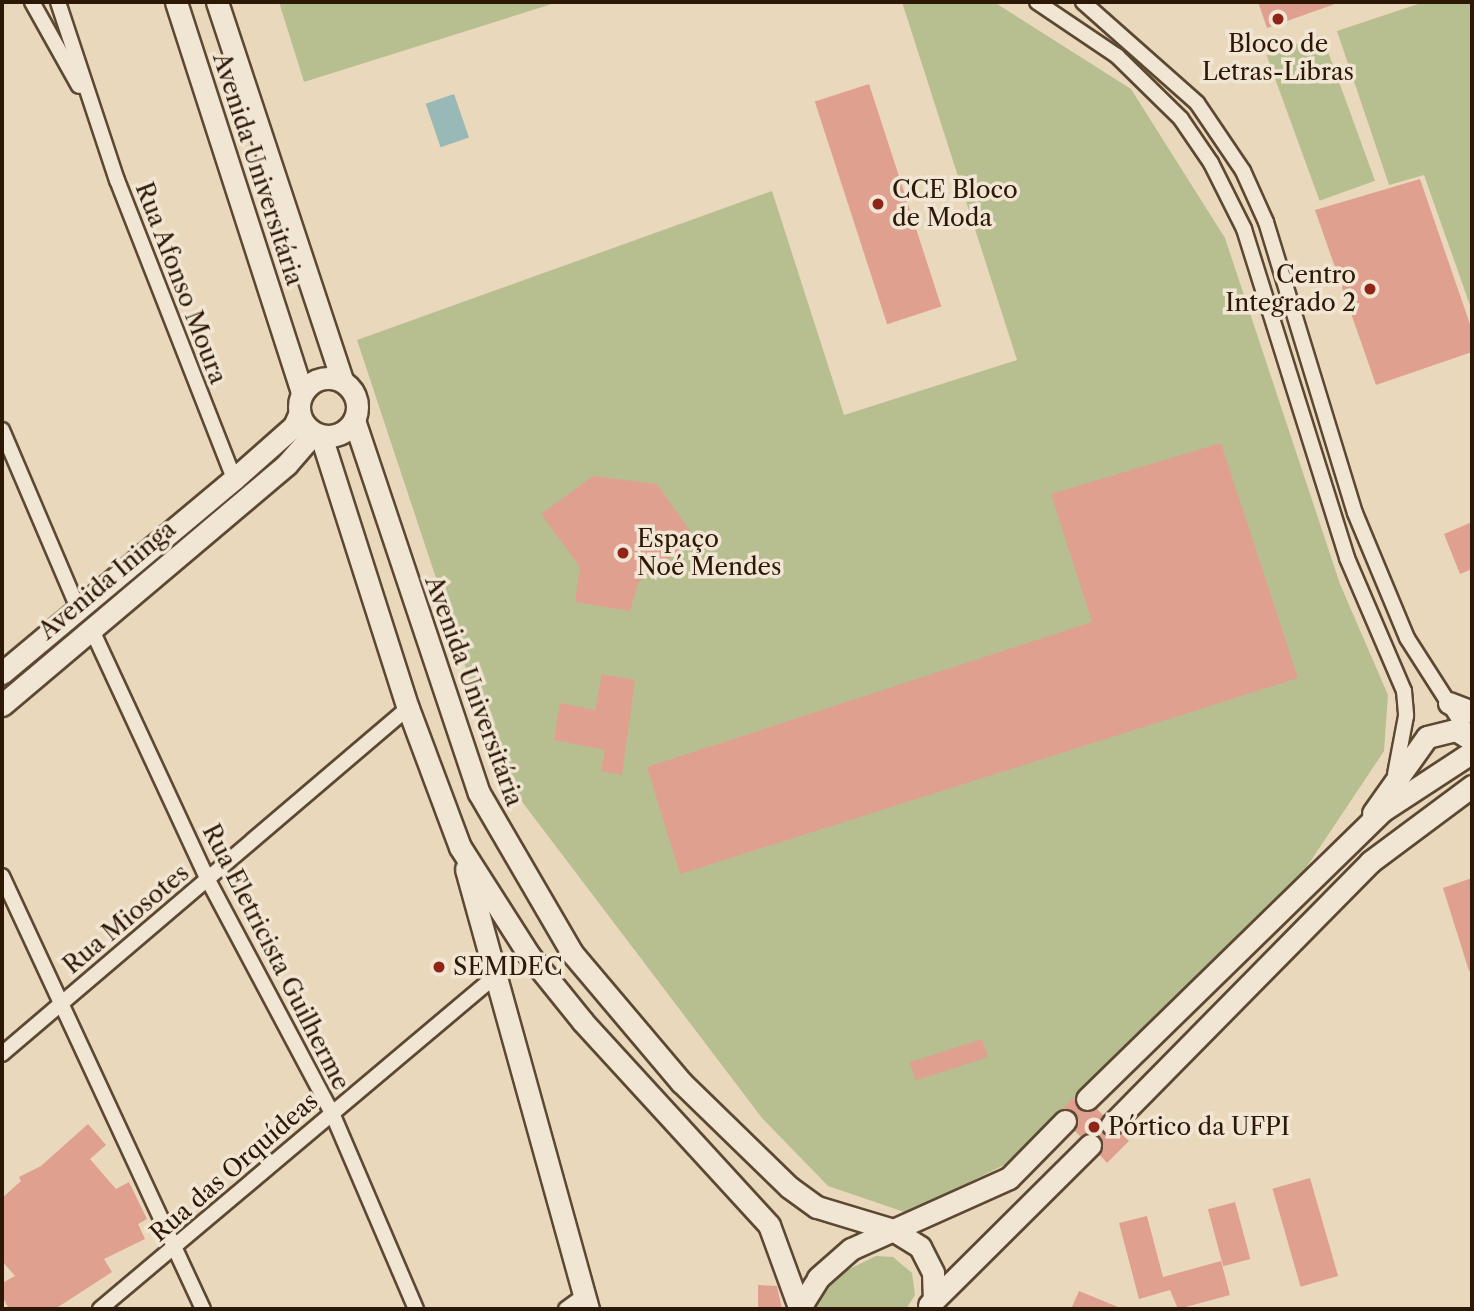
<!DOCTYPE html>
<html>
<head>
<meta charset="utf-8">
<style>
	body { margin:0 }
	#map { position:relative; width:1474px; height:1311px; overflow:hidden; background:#ead8bc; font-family:"Libre Caslon Text",serif }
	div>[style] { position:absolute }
	.green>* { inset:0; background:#b7bf90; transform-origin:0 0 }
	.water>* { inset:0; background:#98b9b5; transform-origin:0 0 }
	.building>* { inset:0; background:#e0a08f; transform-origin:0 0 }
	.roads { filter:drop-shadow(2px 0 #5c4833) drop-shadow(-2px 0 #5c4833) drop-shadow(0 2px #5c4833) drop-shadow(0 -2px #5c4833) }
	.street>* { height:14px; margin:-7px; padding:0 7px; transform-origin:7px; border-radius:7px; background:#f1e6d3 }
	.secondary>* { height:21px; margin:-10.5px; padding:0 10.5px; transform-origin:10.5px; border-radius:10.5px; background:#f1e6d3 }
	.secondary>.ring { margin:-10.5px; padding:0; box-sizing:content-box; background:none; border:21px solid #f1e6d3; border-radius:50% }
	.dots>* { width:19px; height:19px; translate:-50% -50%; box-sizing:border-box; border:4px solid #f1e6d3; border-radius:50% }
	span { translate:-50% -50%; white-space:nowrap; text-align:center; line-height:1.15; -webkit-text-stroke:7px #f1e6d3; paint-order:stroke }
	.poi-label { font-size:24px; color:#2d1805 }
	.left { translate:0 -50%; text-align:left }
	.right { translate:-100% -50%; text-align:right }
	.street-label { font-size:24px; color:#2d1805 }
	.frame { position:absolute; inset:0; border:4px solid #2d1805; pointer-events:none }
</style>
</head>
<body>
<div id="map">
	<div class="green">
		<i style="clip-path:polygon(279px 2px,551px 2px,552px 4px,304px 82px)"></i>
		<i style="clip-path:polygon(902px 2px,994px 2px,1131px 89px,1225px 238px,1340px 584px,1388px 695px,1384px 751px,1294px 886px,1014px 1160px,907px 1213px,828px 1186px,762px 1118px,501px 774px,357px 340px,772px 191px,844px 415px,1017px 360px)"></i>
		<i style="clip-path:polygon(1424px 2px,1472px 2px,1472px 311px,1424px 175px,1389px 185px,1337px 31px)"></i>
		<i style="left:1322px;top:35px;width:155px;height:59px;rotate:70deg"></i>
		<i style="clip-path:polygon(876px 1256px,893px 1257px,912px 1273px,915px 1295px,906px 1309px,809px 1309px,837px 1275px)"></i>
	</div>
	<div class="water">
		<i style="left:454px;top:94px;width:46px;height:30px;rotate:71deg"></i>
	</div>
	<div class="building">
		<i style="clip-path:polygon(1258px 2px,1335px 2px,1335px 4px,1267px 28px)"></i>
		<i style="left:869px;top:84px;width:234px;height:57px;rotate:72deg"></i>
		<i style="clip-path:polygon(1420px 179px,1472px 330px,1472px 352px,1376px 385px,1315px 210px)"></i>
		<i style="clip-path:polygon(1221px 443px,1298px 678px,680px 874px,647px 767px,1092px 622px,1051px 494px)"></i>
		<i style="clip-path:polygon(593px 476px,657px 484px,695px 538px,638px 583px,630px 611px,575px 602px,580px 567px,541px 514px)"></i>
		<i style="clip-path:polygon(1472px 522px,1472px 569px,1460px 574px,1444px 534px)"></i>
		<i style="clip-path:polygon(602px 674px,635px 680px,622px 775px,601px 771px,605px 750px,554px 740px,560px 703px,595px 710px)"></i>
		<i style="clip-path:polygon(1472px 878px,1472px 970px,1469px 971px,1443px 888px)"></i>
		<i style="left:982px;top:1039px;width:19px;height:76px;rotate:72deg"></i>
		<i style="clip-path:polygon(1074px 1097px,1078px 1109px,1096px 1108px,1103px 1115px,1099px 1127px,1103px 1134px,1121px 1133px,1129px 1141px,1107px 1163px,1099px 1154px,1100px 1136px,1093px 1132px,1080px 1136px,1074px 1130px,1075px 1112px,1063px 1108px)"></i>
		<i style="clip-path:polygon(88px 1124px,106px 1145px,90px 1159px,116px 1189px,129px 1182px,147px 1219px,138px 1224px,145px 1239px,104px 1259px,112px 1272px,55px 1309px,9px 1309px,2px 1296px,2px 1283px,15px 1276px,2px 1261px,2px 1198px,21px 1181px,19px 1177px,41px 1166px)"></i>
		<i style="left:1310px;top:1178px;width:102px;height:39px;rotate:74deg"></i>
		<i style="left:1235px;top:1202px;width:59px;height:28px;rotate:75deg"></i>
		<i style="clip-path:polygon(1147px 1216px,1163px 1277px,1221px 1261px,1230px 1295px,1178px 1309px,1170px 1290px,1139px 1299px,1119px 1223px)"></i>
		<i style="clip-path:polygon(758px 1285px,777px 1286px,782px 1309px,758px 1309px)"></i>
		<i style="clip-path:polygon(1079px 1291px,1123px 1309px,1071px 1309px)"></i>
	</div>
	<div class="roads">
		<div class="street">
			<i style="left:32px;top:2px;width:96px;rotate:60.8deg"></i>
			<i style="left:58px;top:2px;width:188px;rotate:71.7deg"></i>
			<i style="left:117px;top:180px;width:321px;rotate:68.6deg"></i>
			<i style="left:1037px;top:2px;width:97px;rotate:34deg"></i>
			<i style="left:1117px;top:56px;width:90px;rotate:44.5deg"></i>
			<i style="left:1181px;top:119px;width:53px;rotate:55.7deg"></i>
			<i style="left:1211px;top:163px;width:74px;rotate:63.4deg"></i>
			<i style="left:1244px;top:229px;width:345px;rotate:72.6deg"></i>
			<i style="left:1347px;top:558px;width:145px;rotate:66.8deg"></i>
			<i style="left:1404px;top:691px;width:25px;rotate:85deg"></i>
			<i style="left:1406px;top:716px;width:59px;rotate:100.7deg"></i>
			<i style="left:1083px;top:2px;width:152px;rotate:41.5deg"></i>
			<i style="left:1197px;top:103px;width:82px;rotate:55.9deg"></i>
			<i style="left:1243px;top:171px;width:56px;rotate:65.7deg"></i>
			<i style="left:1266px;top:222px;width:304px;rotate:73deg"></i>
			<i style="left:1355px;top:513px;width:135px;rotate:67.4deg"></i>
			<i style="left:1407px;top:638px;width:115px;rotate:57.4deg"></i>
			<i style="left:2px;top:430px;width:191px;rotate:66.9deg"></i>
			<i style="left:91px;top:628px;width:278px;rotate:65.1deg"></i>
			<i style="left:208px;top:880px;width:264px;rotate:62deg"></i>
			<i style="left:332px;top:1113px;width:213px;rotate:66.8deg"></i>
			<i style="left:2px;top:876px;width:477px;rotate:65.1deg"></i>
			<i style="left:2px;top:1054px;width:533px;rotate:-40.44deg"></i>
			<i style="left:100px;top:1309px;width:514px;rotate:-40.11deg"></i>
			<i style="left:566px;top:1309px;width:22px;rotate:-36deg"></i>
		</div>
		<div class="secondary">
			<i style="left:176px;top:2px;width:410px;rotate:72.1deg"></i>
			<i style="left:217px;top:2px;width:399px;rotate:71.7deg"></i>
			<i class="ring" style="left:299px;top:378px;width:37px;height:37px"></i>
			<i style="left:354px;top:420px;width:393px;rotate:71.5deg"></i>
			<i style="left:479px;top:793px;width:185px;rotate:59.8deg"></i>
			<i style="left:572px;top:953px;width:169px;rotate:49.8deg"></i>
			<i style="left:681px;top:1082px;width:151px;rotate:44.2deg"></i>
			<i style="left:789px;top:1187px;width:34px;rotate:36deg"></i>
			<i style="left:817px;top:1207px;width:79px;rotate:16.8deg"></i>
			<i style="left:893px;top:1230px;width:32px;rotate:32deg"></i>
			<i style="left:920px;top:1247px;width:29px;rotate:63deg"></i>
			<i style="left:933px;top:1273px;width:26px;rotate:88deg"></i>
			<i style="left:321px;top:436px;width:286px;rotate:72.3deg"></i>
			<i style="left:408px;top:708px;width:148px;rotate:69.5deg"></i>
			<i style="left:460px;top:847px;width:128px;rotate:57.4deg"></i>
			<i style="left:529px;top:955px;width:86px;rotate:51.1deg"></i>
			<i style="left:583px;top:1022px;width:275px;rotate:47.5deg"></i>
			<i style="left:769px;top:1225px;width:87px;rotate:69.9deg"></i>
			<i style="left:2px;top:673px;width:302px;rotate:-39.9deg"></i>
			<i style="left:234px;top:479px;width:80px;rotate:-41.5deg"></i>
			<i style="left:294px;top:426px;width:12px;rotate:-66deg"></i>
			<i style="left:1449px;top:703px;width:25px;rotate:21deg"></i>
			<i style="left:2px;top:705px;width:373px;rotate:-40.2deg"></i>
			<i style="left:287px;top:464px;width:41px;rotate:-48.9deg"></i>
			<i style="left:1373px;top:813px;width:93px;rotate:-54.6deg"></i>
			<i style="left:1427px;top:737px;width:30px;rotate:-14deg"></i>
			<i style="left:1456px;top:730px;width:19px;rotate:32deg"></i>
			<i style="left:466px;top:869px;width:457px;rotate:74.5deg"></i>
			<i style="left:1087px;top:1099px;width:412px;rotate:-44.3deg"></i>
			<i style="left:1382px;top:811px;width:108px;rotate:-33.2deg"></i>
			<i style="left:1112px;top:1124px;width:368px;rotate:-45.4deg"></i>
			<i style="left:1370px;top:862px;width:127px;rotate:-36.7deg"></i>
			<i style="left:929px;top:1305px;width:227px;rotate:-44.8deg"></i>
			<i style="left:799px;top:1309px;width:36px;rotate:-58deg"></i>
			<i style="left:818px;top:1278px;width:44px;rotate:-41.3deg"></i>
			<i style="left:851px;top:1249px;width:173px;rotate:-24.2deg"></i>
			<i style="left:1009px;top:1178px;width:80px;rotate:-45.5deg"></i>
		</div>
	</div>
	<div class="dots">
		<i style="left:1278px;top:19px;background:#8f2418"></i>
		<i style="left:878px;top:204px;background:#8f2418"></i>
		<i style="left:1370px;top:289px;background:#8f2418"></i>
		<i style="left:623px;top:553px;background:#8f2418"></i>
		<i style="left:439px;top:967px;background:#8f2418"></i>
		<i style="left:1094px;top:1127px;background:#8f2418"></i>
	</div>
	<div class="poi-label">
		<span style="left:1278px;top:58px">Bloco de<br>Letras-Libras</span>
		<span class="left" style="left:892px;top:204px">CCE Bloco<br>de Moda</span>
		<span class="right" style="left:1356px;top:289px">Centro<br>Integrado 2</span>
		<span class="left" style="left:637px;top:553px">Espaço<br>Noé Mendes</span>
		<span class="left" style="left:453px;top:967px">SEMDEC</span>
		<span class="left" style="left:1108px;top:1127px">Pórtico da UFPI</span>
	</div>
	<div class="street-label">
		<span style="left:258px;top:169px;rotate:72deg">Avenida Universitária</span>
		<span style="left:181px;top:283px;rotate:69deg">Rua Afonso Moura</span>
		<span style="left:107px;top:580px;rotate:-40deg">Avenida Ininga</span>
		<span style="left:474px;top:691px;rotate:70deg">Avenida Universitária</span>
		<span style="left:126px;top:919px;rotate:-40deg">Rua Miosotes</span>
		<span style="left:276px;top:957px;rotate:63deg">Rua Eletricista Guilherme</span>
		<span style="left:234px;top:1167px;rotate:-41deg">Rua das Orquídeas</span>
	</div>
	<div class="frame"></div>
</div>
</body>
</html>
